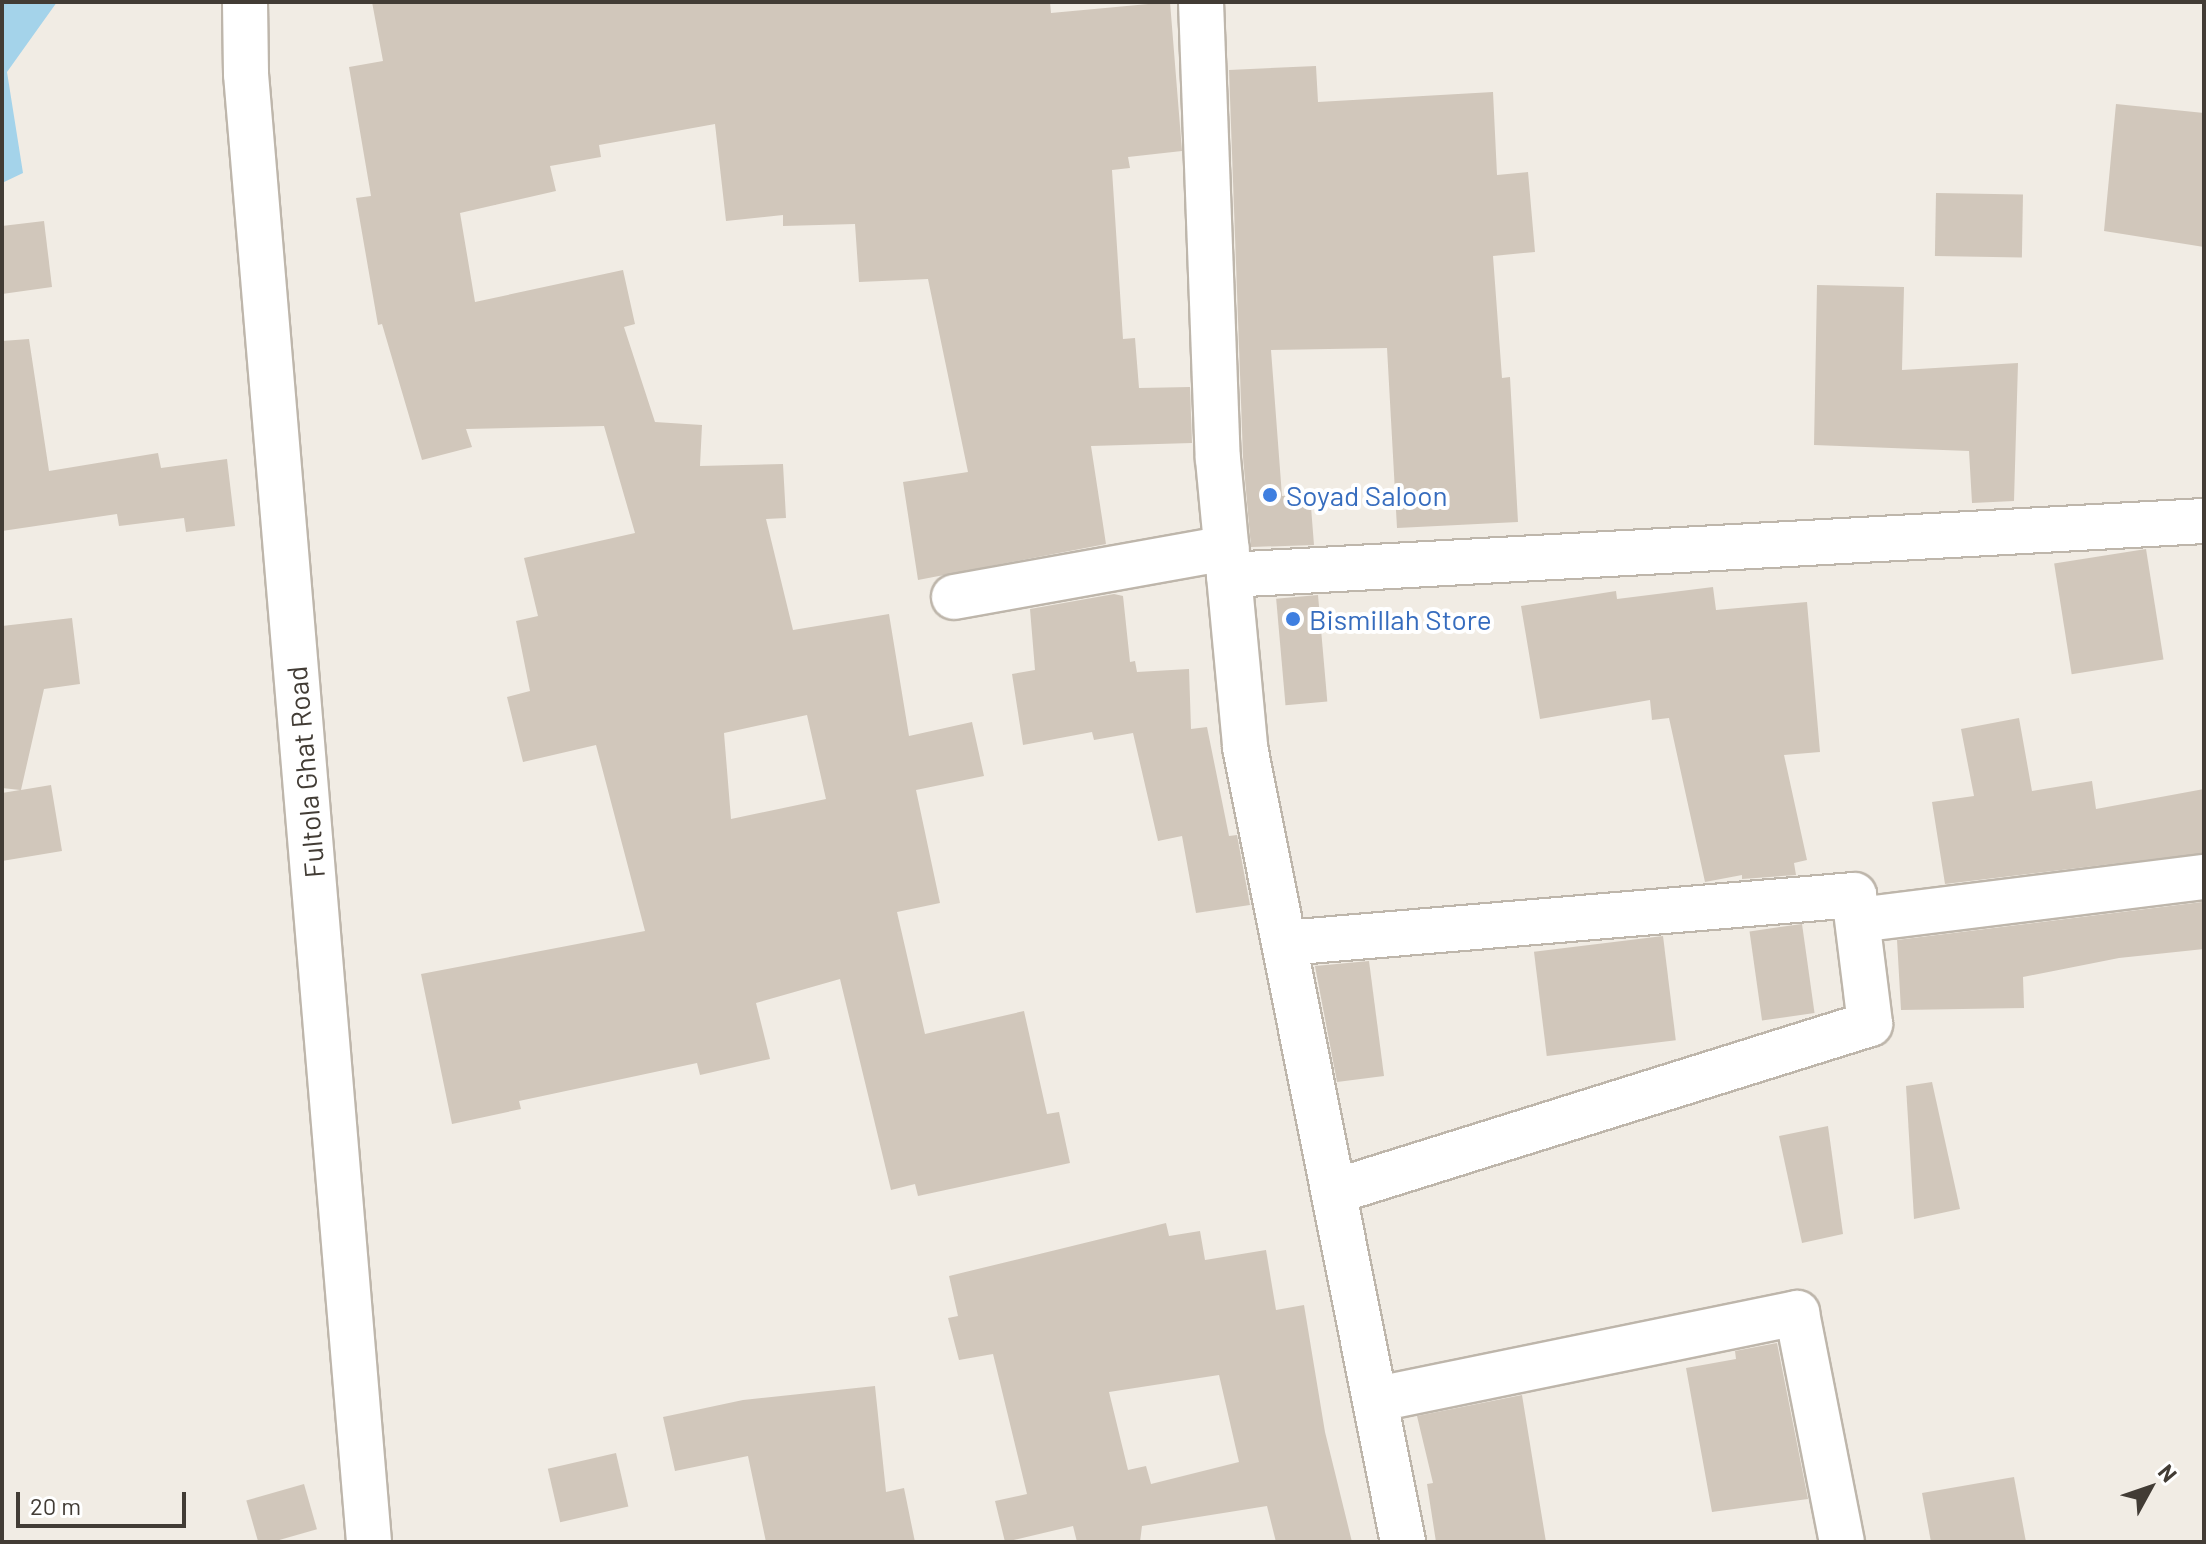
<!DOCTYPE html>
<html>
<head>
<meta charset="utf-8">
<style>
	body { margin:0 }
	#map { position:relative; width:2206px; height:1544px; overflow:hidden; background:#f1ece4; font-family:Barlow,sans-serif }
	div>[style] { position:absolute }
	.water>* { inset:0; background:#a4d3ea }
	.building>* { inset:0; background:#d1c7bb; transform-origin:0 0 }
	.roads { filter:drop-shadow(2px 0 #beb6ab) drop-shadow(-2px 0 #beb6ab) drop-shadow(0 2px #beb6ab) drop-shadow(0 -2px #beb6ab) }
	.minor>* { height:44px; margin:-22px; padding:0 22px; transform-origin:22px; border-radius:22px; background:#fff }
	.dots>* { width:22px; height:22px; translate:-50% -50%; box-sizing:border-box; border:4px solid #fff; border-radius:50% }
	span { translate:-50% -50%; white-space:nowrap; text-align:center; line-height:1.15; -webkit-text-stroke:8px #fff; paint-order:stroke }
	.shop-label { font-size:28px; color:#366cbe }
	.left { translate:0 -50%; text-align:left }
	.street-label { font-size:28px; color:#423c35 }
	.frame { position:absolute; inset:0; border:4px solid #423c35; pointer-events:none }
	.north { position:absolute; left:2110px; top:1448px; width:80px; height:80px; -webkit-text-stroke:6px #fff; paint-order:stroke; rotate:50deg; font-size:22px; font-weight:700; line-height:32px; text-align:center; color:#423c35 }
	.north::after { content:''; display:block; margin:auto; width:28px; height:36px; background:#423c35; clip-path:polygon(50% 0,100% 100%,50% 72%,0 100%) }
	.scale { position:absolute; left:16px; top:1492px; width:170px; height:36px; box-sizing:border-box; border:4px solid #423c35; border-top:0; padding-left:10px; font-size:24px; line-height:28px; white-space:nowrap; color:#423c35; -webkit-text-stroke:6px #fff; paint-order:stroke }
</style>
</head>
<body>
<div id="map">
	<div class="water">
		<i style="clip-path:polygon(2px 2px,57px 2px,7px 72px,23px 173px,2px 183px)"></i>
	</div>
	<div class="building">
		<i style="clip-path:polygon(evenodd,372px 2px,1050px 2px,1051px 13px,1170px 2px,1182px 151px,1128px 157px,1130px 168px,1112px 170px,1123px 339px,1135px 338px,1139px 388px,1190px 387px,1192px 443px,1091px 446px,1106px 544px,918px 580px,903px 482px,968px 472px,928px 279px,859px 282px,855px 224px,783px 226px,783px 215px,726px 221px,715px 124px,599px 145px,601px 157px,550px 166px,556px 191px,460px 213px,475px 302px,623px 270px,635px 324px,624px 327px,655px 422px,702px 425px,700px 466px,783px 464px,786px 518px,766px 519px,793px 630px,889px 614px,909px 736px,972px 722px,984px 776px,916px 790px,940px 903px,897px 912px,925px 1034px,1024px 1011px,1047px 1114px,1059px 1112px,1070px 1163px,918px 1196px,915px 1184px,891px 1190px,840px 979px,756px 1003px,770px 1059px,700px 1075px,697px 1063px,519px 1101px,521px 1109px,452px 1124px,421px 974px,645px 931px,596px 745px,523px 762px,507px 697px,530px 691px,516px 621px,538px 616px,524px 558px,635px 533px,604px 426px,466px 429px,472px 447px,422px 460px,382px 324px,378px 325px,356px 198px,371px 196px,349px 67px,383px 61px,372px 2px,807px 715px,826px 799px,731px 819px,724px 733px,807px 715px)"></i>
		<i style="clip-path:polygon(1316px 66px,1318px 102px,1493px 92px,1497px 175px,1528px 172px,1535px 252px,1493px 256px,1502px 378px,1510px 377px,1518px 522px,1397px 528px,1387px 348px,1271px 350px,1282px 496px,1310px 494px,1314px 545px,1251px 547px,1243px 457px,1229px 70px)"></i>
		<i style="clip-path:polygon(2116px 104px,2204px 113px,2204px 247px,2104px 231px)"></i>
		<i style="left:1936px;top:193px;width:87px;height:63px;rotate:1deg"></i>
		<i style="clip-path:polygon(44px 221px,52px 287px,2px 294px,2px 226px)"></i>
		<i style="clip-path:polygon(1817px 285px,1904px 287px,1902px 370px,2018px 363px,2014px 501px,1972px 503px,1969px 451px,1814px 445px)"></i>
		<i style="clip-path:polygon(29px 339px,49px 471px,158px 453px,161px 468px,227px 459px,235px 526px,186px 532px,184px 518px,119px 526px,117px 514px,2px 531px,2px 341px)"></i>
		<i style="left:2146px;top:549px;width:112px;height:93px;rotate:81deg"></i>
		<i style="clip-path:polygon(1713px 587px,1716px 610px,1807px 602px,1820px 752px,1784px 755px,1807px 860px,1794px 863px,1796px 875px,1742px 879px,1742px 875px,1705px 882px,1669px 718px,1652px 720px,1650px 700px,1540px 719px,1521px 606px,1616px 591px,1617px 599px)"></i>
		<i style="clip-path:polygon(1114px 594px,1123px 596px,1130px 662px,1135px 661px,1137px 672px,1189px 669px,1191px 729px,1207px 727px,1229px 836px,1237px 835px,1250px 905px,1196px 913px,1182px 836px,1158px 841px,1133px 733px,1094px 740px,1092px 732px,1023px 745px,1012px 674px,1035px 670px,1030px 609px)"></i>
		<i style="left:1318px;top:595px;width:107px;height:42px;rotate:85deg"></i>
		<i style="clip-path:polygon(72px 618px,80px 684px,44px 689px,21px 790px,51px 785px,62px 851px,2px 861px,2px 793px,20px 790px,2px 788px,2px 626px)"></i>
		<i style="clip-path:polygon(2019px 718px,2032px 791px,2092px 781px,2096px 809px,2204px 789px,2204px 853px,1945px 884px,1932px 802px,1974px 796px,1961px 729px)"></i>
		<i style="clip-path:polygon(2202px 902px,2204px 949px,2119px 958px,2023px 977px,2024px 1008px,1901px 1010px,1897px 940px)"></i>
		<i style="left:1802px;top:924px;width:90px;height:53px;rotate:82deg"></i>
		<i style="left:1663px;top:936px;width:105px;height:130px;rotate:83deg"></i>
		<i style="clip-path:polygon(1369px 961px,1384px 1076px,1337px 1082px,1315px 966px)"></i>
		<i style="clip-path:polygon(1932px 1082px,1960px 1209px,1914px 1219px,1906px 1086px)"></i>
		<i style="clip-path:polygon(1828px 1126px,1843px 1234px,1802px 1243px,1779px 1136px)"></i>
		<i style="clip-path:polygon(evenodd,1166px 1223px,1169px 1236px,1200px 1231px,1205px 1260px,1266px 1250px,1276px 1310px,1304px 1305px,1325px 1432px,1352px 1542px,1276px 1542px,1267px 1506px,1142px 1526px,1140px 1542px,1077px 1542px,1073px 1526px,1005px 1542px,995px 1501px,1027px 1494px,993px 1354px,959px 1360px,948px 1318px,958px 1316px,949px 1276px,1166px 1223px,1219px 1375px,1239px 1462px,1151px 1484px,1146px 1466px,1128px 1470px,1109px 1392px,1219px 1375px)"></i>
		<i style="clip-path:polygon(1777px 1343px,1808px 1499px,1712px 1512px,1686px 1368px,1736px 1359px,1735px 1351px)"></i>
		<i style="clip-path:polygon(875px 1386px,886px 1492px,904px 1488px,915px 1542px,766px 1542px,748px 1456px,675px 1471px,663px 1417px,743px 1400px)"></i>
		<i style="clip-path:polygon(1522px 1395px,1546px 1542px,1436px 1542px,1427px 1484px,1433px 1483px,1417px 1416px)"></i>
		<i style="left:616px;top:1453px;width:55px;height:70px;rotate:77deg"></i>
		<i style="clip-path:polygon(2014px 1477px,2026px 1542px,1931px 1542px,1922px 1493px)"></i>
		<i style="left:304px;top:1484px;width:47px;height:60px;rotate:74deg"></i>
	</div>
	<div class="roads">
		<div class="minor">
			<i style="left:245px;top:2px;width:72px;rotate:89.2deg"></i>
			<i style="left:246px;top:74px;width:1473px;rotate:85.21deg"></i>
			<i style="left:1201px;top:2px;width:457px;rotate:87.9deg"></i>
			<i style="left:1218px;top:459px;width:289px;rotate:84.6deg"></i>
			<i style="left:1245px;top:747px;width:811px;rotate:78.76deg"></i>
			<i style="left:1229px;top:575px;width:976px;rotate:-3.17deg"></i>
			<i style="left:954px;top:597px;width:277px;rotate:-10.2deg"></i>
			<i style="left:1858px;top:920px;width:349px;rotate:-7.1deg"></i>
			<i style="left:1285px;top:943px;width:571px;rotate:-4.82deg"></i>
			<i style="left:1854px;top:895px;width:130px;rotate:82.9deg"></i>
			<i style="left:1870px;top:1024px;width:560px;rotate:162.63deg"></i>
			<i style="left:1378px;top:1399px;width:428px;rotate:-11.6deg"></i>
			<i style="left:1797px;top:1313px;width:233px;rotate:78.9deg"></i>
		</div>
	</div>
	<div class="dots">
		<i style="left:1270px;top:495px;background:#3f7fe0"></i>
		<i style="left:1293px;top:619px;background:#3f7fe0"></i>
	</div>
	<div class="shop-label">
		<span class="left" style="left:1286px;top:495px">Soyad Saloon</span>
		<span class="left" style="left:1309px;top:619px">Bismillah Store</span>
	</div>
	<div class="street-label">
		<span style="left:305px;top:772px;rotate:-95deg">Fultola Ghat Road</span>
	</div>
	<div class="frame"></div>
	<div class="north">N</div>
	<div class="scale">20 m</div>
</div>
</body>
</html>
